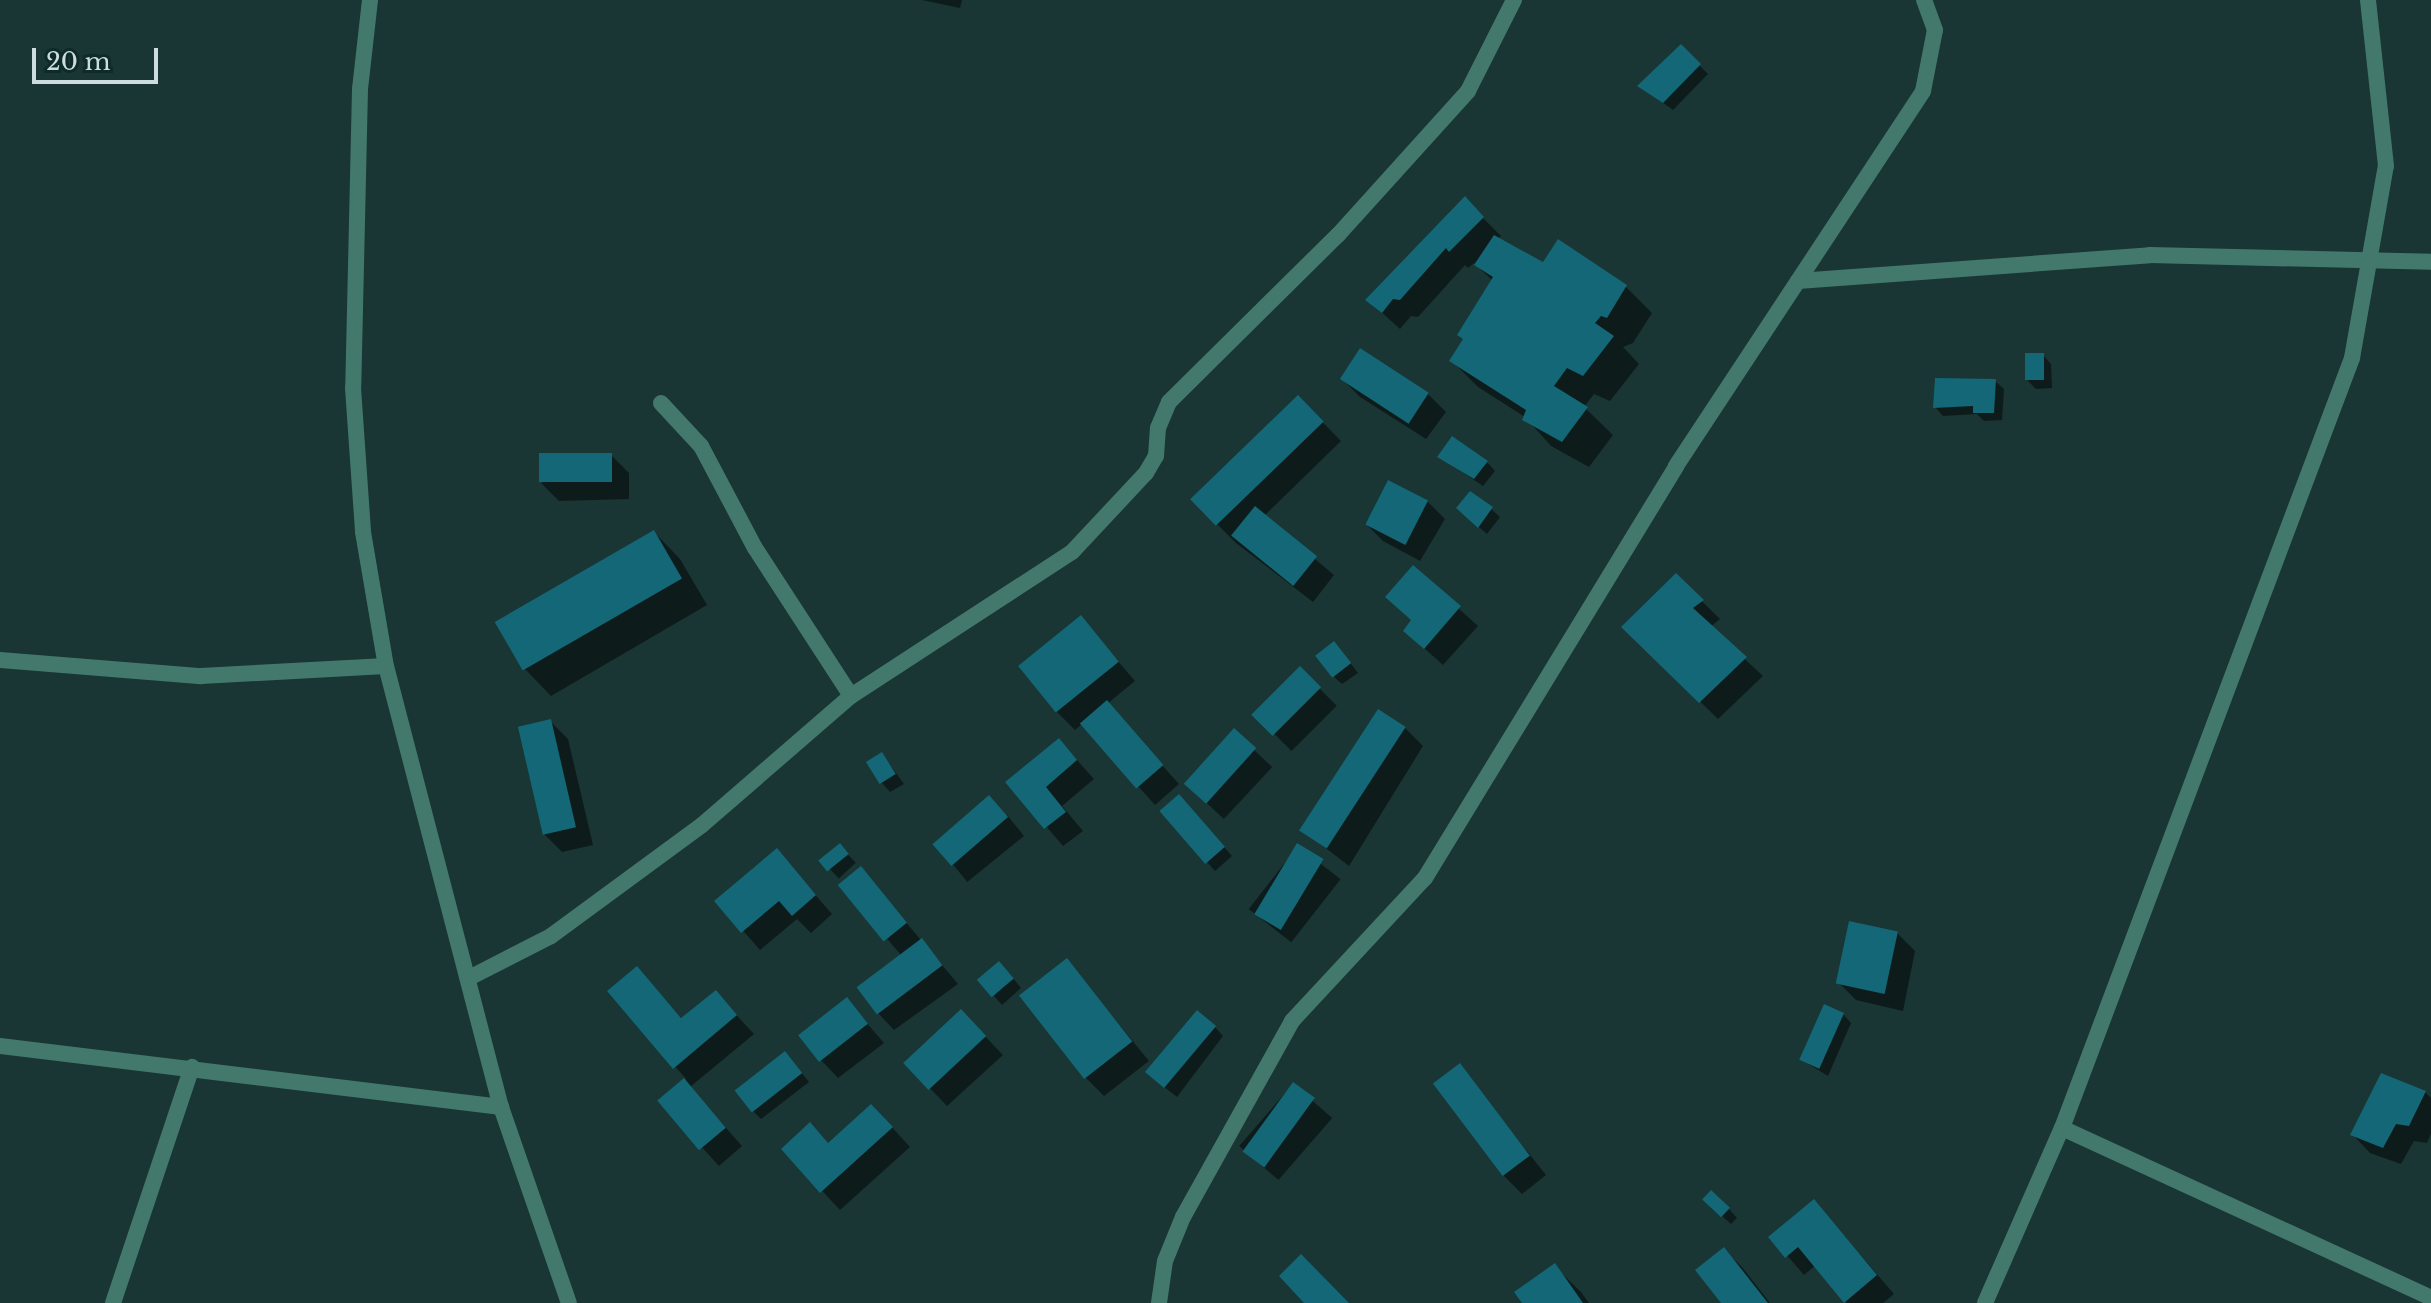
<!DOCTYPE html>
<html>
<head>
<meta charset="utf-8">
<style>
	body { margin:0 }
	#map { position:relative; width:2431px; height:1303px; overflow:hidden; background:#193534; font-family:"Libre Baskerville",serif }
	div>[style] { position:absolute }
	.shadow>* { inset:0; background:#0007; transform-origin:0 0 }
	.building>* { inset:0; background:#136776; transform-origin:0 0 }
	.lane>* { height:16px; margin:-8px; padding:0 8px; transform-origin:8px; border-radius:8px; background:#43796c }
	.street>* { height:16px; margin:-8px; padding:0 8px; transform-origin:8px; border-radius:8px; background:#43796c }
	span { translate:-50% -50%; white-space:nowrap; text-align:center; line-height:1.15; -webkit-text-stroke:6px #0e2b2a; paint-order:stroke }
	.scale { position:absolute; left:32px; top:48px; width:126px; height:36px; box-sizing:border-box; border:4px solid #cddddd; border-top:0; padding-left:10px; font-size:24px; line-height:28px; white-space:nowrap; color:#cddddd; -webkit-text-stroke:6px #0e2b2a; paint-order:stroke }
</style>
</head>
<body>
<div id="map">
	<div class="shadow">
		<i style="clip-path:polygon(922px 0,962px 0,960px 8px)"></i>
		<i style="clip-path:polygon(1681px 47px,1708px 74px,1673px 110px,1640px 86px)"></i>
		<i style="clip-path:polygon(1482px 217px,1501px 236px,1498px 239px,1544px 264px,1625px 286px,1652px 313px,1633px 343px,1623px 347px,1639px 364px,1610px 401px,1594px 394px,1584px 407px,1613px 435px,1589px 467px,1551px 446px,1525px 417px,1478px 387px,1452px 361px,1493px 281px,1474px 263px,1468px 268px,1465px 265px,1418px 317px,1411px 316px,1400px 329px,1368px 300px)"></i>
		<i style="clip-path:polygon(2043px 355px,2051px 364px,2052px 388px,2036px 389px,2027px 380px)"></i>
		<i style="clip-path:polygon(1342px 379px,1428px 394px,1446px 412px,1426px 439px,1360px 397px)"></i>
		<i style="clip-path:polygon(1995px 381px,2004px 389px,2002px 420px,1984px 421px,1977px 414px,1943px 416px,1935px 407px)"></i>
		<i style="clip-path:polygon(1298px 397px,1341px 441px,1264px 516px,1334px 575px,1313px 602px,1236px 543px,1193px 500px)"></i>
		<i style="clip-path:polygon(611px 455px,629px 473px,629px 499px,559px 501px,541px 483px)"></i>
		<i style="clip-path:polygon(1440px 457px,1487px 462px,1495px 471px,1483px 486px)"></i>
		<i style="clip-path:polygon(1427px 501px,1445px 519px,1420px 561px,1383px 541px,1365px 523px)"></i>
		<i style="clip-path:polygon(1491px 509px,1500px 517px,1487px 534px,1467px 517px)"></i>
		<i style="clip-path:polygon(654px 532px,680px 559px,707px 605px,551px 696px,525px 669px,498px 623px)"></i>
		<i style="clip-path:polygon(1413px 567px,1478px 626px,1443px 665px,1424px 648px,1413px 622px)"></i>
		<i style="clip-path:polygon(1676px 576px,1720px 619px,1710px 627px,1763px 676px,1718px 719px,1624px 627px)"></i>
		<i style="clip-path:polygon(1080px 617px,1135px 681px,1107px 704px,1179px 784px,1155px 805px,1082px 724px,1075px 730px,1057px 712px,1020px 666px)"></i>
		<i style="clip-path:polygon(1342px 652px,1358px 673px,1342px 684px,1333px 676px)"></i>
		<i style="left:1300px;top:669px;width:52px;height:64px;rotate:45deg"></i>
		<i style="clip-path:polygon(550px 721px,568px 739px,593px 845px,562px 852px,544px 834px)"></i>
		<i style="clip-path:polygon(1405px 728px,1423px 746px,1349px 866px,1305px 832px)"></i>
		<i style="clip-path:polygon(1059px 740px,1094px 779px,1062px 806px,1083px 831px,1063px 846px,1008px 782px)"></i>
		<i style="left:1254px;top:750px;width:25px;height:71px;rotate:43deg"></i>
		<i style="clip-path:polygon(882px 754px,904px 784px,890px 792px,882px 783px)"></i>
		<i style="clip-path:polygon(1187px 805px,1232px 856px,1215px 871px,1162px 812px)"></i>
		<i style="left:1007px;top:815px;width:27px;height:73px;rotate:51deg"></i>
		<i style="left:840px;top:846px;width:23px;height:23px;rotate:47deg"></i>
		<i style="left:1298px;top:846px;width:54px;height:80px;rotate:38deg"></i>
		<i style="clip-path:polygon(777px 851px,832px 914px,811px 933px,797px 919px,760px 950px,717px 901px)"></i>
		<i style="clip-path:polygon(861px 869px,958px 984px,894px 1030px,877px 1012px,901px 955px,841px 885px)"></i>
		<i style="clip-path:polygon(1897px 933px,1915px 951px,1903px 1011px,1856px 1000px,1838px 982px)"></i>
		<i style="clip-path:polygon(1067px 961px,1149px 1061px,1104px 1096px,1086px 1078px)"></i>
		<i style="clip-path:polygon(637px 968px,683px 1020px,715px 992px,754px 1034px,690px 1087px,742px 1146px,719px 1166px,660px 1101px,686px 1079px,610px 991px)"></i>
		<i style="clip-path:polygon(1008px 972px,1021px 988px,1002px 1005px,994px 996px)"></i>
		<i style="clip-path:polygon(847px 1000px,884px 1043px,838px 1078px,821px 1060px)"></i>
		<i style="clip-path:polygon(1843px 1014px,1851px 1023px,1828px 1076px,1802px 1060px)"></i>
		<i style="clip-path:polygon(1215px 1027px,1223px 1036px,1177px 1097px,1159px 1083px)"></i>
		<i style="clip-path:polygon(979px 1030px,1003px 1055px,947px 1106px,905px 1062px)"></i>
		<i style="clip-path:polygon(793px 1062px,809px 1082px,761px 1119px,752px 1110px)"></i>
		<i style="clip-path:polygon(1459px 1066px,1546px 1175px,1522px 1194px,1504px 1176px)"></i>
		<i style="left:1293px;top:1084px;width:52px;height:82px;rotate:41deg"></i>
		<i style="clip-path:polygon(2425px 1092px,2431px 1098px,2431px 1134px,2427px 1143px,2414px 1141px,2401px 1164px,2370px 1153px,2353px 1135px)"></i>
		<i style="clip-path:polygon(889px 1124px,910px 1147px,840px 1210px,783px 1149px,829px 1145px)"></i>
		<i style="clip-path:polygon(1814px 1201px,1894px 1294px,1883px 1303px,1847px 1303px,1816px 1265px,1804px 1275px,1771px 1237px)"></i>
		<i style="clip-path:polygon(1713px 1208px,1729px 1209px,1737px 1218px,1731px 1224px)"></i>
		<i style="clip-path:polygon(1724px 1250px,1742px 1267px,1770px 1303px,1723px 1303px)"></i>
		<i style="clip-path:polygon(1554px 1266px,1581px 1292px,1589px 1303px,1525px 1303px)"></i>
	</div>
	<div class="building">
		<i style="clip-path:polygon(1681px 44px,1701px 64px,1663px 103px,1637px 86px)"></i>
		<i style="clip-path:polygon(1465px 196px,1484px 217px,1449px 252px,1446px 248px,1400px 300px,1393px 299px,1382px 313px,1365px 300px)"></i>
		<i style="clip-path:polygon(1494px 235px,1543px 262px,1558px 239px,1627px 285px,1607px 318px,1601px 316px,1595px 323px,1614px 336px,1583px 376px,1567px 368px,1554px 386px,1588px 407px,1562px 442px,1522px 420px,1526px 410px,1449px 361px,1463px 339px,1457px 335px,1493px 277px,1474px 265px)"></i>
		<i style="left:1360px;top:348px;width:82px;height:37px;rotate:33deg"></i>
		<i style="left:2044px;top:353px;width:27px;height:19px;rotate:90deg"></i>
		<i style="clip-path:polygon(1935px 378px,1996px 379px,1994px 413px,1973px 413px,1973px 406px,1933px 408px)"></i>
		<i style="left:1298px;top:395px;width:37px;height:150px;rotate:46deg"></i>
		<i style="clip-path:polygon(1452px 436px,1488px 461px,1474px 479px,1437px 457px)"></i>
		<i style="left:612px;top:453px;width:29px;height:73px;rotate:90deg"></i>
		<i style="left:1388px;top:480px;width:45px;height:50px;rotate:27deg"></i>
		<i style="clip-path:polygon(1470px 491px,1493px 507px,1478px 528px,1456px 508px)"></i>
		<i style="left:1255px;top:506px;width:80px;height:38px;rotate:39deg"></i>
		<i style="left:654px;top:530px;width:56px;height:184px;rotate:60deg"></i>
		<i style="clip-path:polygon(1413px 565px,1461px 606px,1424px 649px,1403px 631px,1411px 620px,1385px 597px)"></i>
		<i style="clip-path:polygon(1676px 573px,1704px 600px,1693px 608px,1747px 657px,1699px 703px,1621px 627px)"></i>
		<i style="left:1081px;top:615px;width:60px;height:81px;rotate:51deg"></i>
		<i style="left:1334px;top:641px;width:28px;height:24px;rotate:52deg"></i>
		<i style="left:1300px;top:666px;width:30px;height:69px;rotate:45deg"></i>
		<i style="left:1107px;top:700px;width:86px;height:36px;rotate:49deg"></i>
		<i style="left:1378px;top:709px;width:33px;height:145px;rotate:33deg"></i>
		<i style="left:551px;top:719px;width:111px;height:34px;rotate:77deg"></i>
		<i style="left:1234px;top:728px;width:30px;height:75px;rotate:42deg"></i>
		<i style="clip-path:polygon(1059px 738px,1077px 760px,1046px 787px,1066px 812px,1044px 829px,1005px 782px)"></i>
		<i style="left:882px;top:752px;width:26px;height:19px;rotate:58deg"></i>
		<i style="left:1179px;top:794px;width:70px;height:26px;rotate:49deg"></i>
		<i style="left:989px;top:795px;width:29px;height:75px;rotate:49deg"></i>
		<i style="left:840px;top:843px;width:14px;height:28px;rotate:51deg"></i>
		<i style="left:1297px;top:843px;width:31px;height:83px;rotate:31deg"></i>
		<i style="clip-path:polygon(777px 848px,816px 895px,792px 916px,779px 901px,741px 933px,714px 901px)"></i>
		<i style="left:861px;top:866px;width:73px;height:30px;rotate:51deg"></i>
		<i style="left:1849px;top:921px;width:50px;height:64px;rotate:12deg"></i>
		<i style="left:922px;top:938px;width:34px;height:82px;rotate:53deg"></i>
		<i style="left:1067px;top:958px;width:106px;height:61px;rotate:52deg"></i>
		<i style="left:999px;top:961px;width:23px;height:29px;rotate:50deg"></i>
		<i style="clip-path:polygon(637px 966px,681px 1018px,716px 990px,737px 1015px,673px 1069px,607px 991px)"></i>
		<i style="left:847px;top:997px;width:34px;height:62px;rotate:52deg"></i>
		<i style="left:1824px;top:1004px;width:22px;height:61px;rotate:24deg"></i>
		<i style="left:961px;top:1009px;width:37px;height:79px;rotate:47deg"></i>
		<i style="left:1197px;top:1010px;width:25px;height:81px;rotate:40deg"></i>
		<i style="left:785px;top:1051px;width:28px;height:64px;rotate:52deg"></i>
		<i style="left:1460px;top:1063px;width:116px;height:34px;rotate:53deg"></i>
		<i style="clip-path:polygon(2381px 1073px,2426px 1091px,2409px 1126px,2396px 1124px,2383px 1148px,2350px 1135px)"></i>
		<i style="left:684px;top:1078px;width:65px;height:35px;rotate:50deg"></i>
		<i style="left:1293px;top:1082px;width:27px;height:86px;rotate:36deg"></i>
		<i style="clip-path:polygon(871px 1104px,893px 1127px,820px 1193px,781px 1149px,810px 1122px,828px 1143px)"></i>
		<i style="left:1711px;top:1190px;width:26px;height:13px;rotate:43deg"></i>
		<i style="clip-path:polygon(1814px 1199px,1877px 1275px,1844px 1303px,1798px 1247px,1785px 1258px,1768px 1237px)"></i>
		<i style="clip-path:polygon(1724px 1247px,1768px 1303px,1721px 1303px,1695px 1270px)"></i>
		<i style="clip-path:polygon(1301px 1254px,1349px 1303px,1304px 1303px,1279px 1276px)"></i>
		<i style="clip-path:polygon(1555px 1263px,1583px 1303px,1522px 1303px,1514px 1292px)"></i>
	</div>
	<div class="lane">
		<i style="left:113px;top:1303px;width:249px;rotate:-71.5deg"></i>
	</div>
	<div class="street">
		<i style="left:370px;top:0;width:90px;rotate:96.4deg"></i>
		<i style="left:360px;top:89px;width:299px;rotate:91.3deg"></i>
		<i style="left:353px;top:388px;width:144px;rotate:86deg"></i>
		<i style="left:363px;top:532px;width:136px;rotate:80.3deg"></i>
		<i style="left:386px;top:666px;width:456px;rotate:75.4deg"></i>
		<i style="left:501px;top:1107px;width:207px;rotate:70.9deg"></i>
		<i style="left:1798px;top:281px;width:353px;rotate:-4.2deg"></i>
		<i style="left:2150px;top:255px;width:281px;rotate:1.4deg"></i>
		<i style="left:661px;top:403px;width:59px;rotate:47.1deg"></i>
		<i style="left:701px;top:446px;width:115px;rotate:62.1deg"></i>
		<i style="left:755px;top:548px;width:176px;rotate:57deg"></i>
		<i style="left:0;top:660px;width:202px;rotate:4.6deg"></i>
		<i style="left:201px;top:676px;width:185px;rotate:-3.1deg"></i>
		<i style="left:469px;top:978px;width:92px;rotate:-27.1deg"></i>
		<i style="left:551px;top:936px;width:187px;rotate:-36.3deg"></i>
		<i style="left:702px;top:825px;width:197px;rotate:-40.9deg"></i>
		<i style="left:851px;top:696px;width:264px;rotate:-33.1deg"></i>
		<i style="left:1072px;top:552px;width:108px;rotate:-46.9deg"></i>
		<i style="left:1146px;top:473px;width:20px;rotate:-60deg"></i>
		<i style="left:1156px;top:456px;width:28px;rotate:-86deg"></i>
		<i style="left:1158px;top:428px;width:28px;rotate:-67deg"></i>
		<i style="left:1169px;top:402px;width:238px;rotate:-44.7deg"></i>
		<i style="left:1338px;top:235px;width:194px;rotate:-47.9deg"></i>
		<i style="left:1468px;top:91px;width:102px;rotate:-63.2deg"></i>
		<i style="left:0;top:1046px;width:505px;rotate:6.94deg"></i>
		<i style="left:2062px;top:1128px;width:406px;rotate:24.7deg"></i>
		<i style="left:1159px;top:1303px;width:42px;rotate:-81.9deg"></i>
		<i style="left:1165px;top:1261px;width:48px;rotate:-67.8deg"></i>
		<i style="left:1183px;top:1217px;width:224px;rotate:-60.9deg"></i>
		<i style="left:1292px;top:1021px;width:195px;rotate:-47.1deg"></i>
		<i style="left:1425px;top:878px;width:482px;rotate:-58.6deg"></i>
		<i style="left:1676px;top:466px;width:449px;rotate:-56.6deg"></i>
		<i style="left:1923px;top:91px;width:62px;rotate:-78.9deg"></i>
		<i style="left:1935px;top:30px;width:32px;rotate:-110deg"></i>
		<i style="left:1985px;top:1303px;width:191px;rotate:-66.3deg"></i>
		<i style="left:2062px;top:1128px;width:823px;rotate:-69.36deg"></i>
		<i style="left:2352px;top:358px;width:195px;rotate:-80deg"></i>
		<i style="left:2386px;top:166px;width:167px;rotate:-96.2deg"></i>
	</div>
	<div class="scale">20 m</div>
</div>
</body>
</html>
